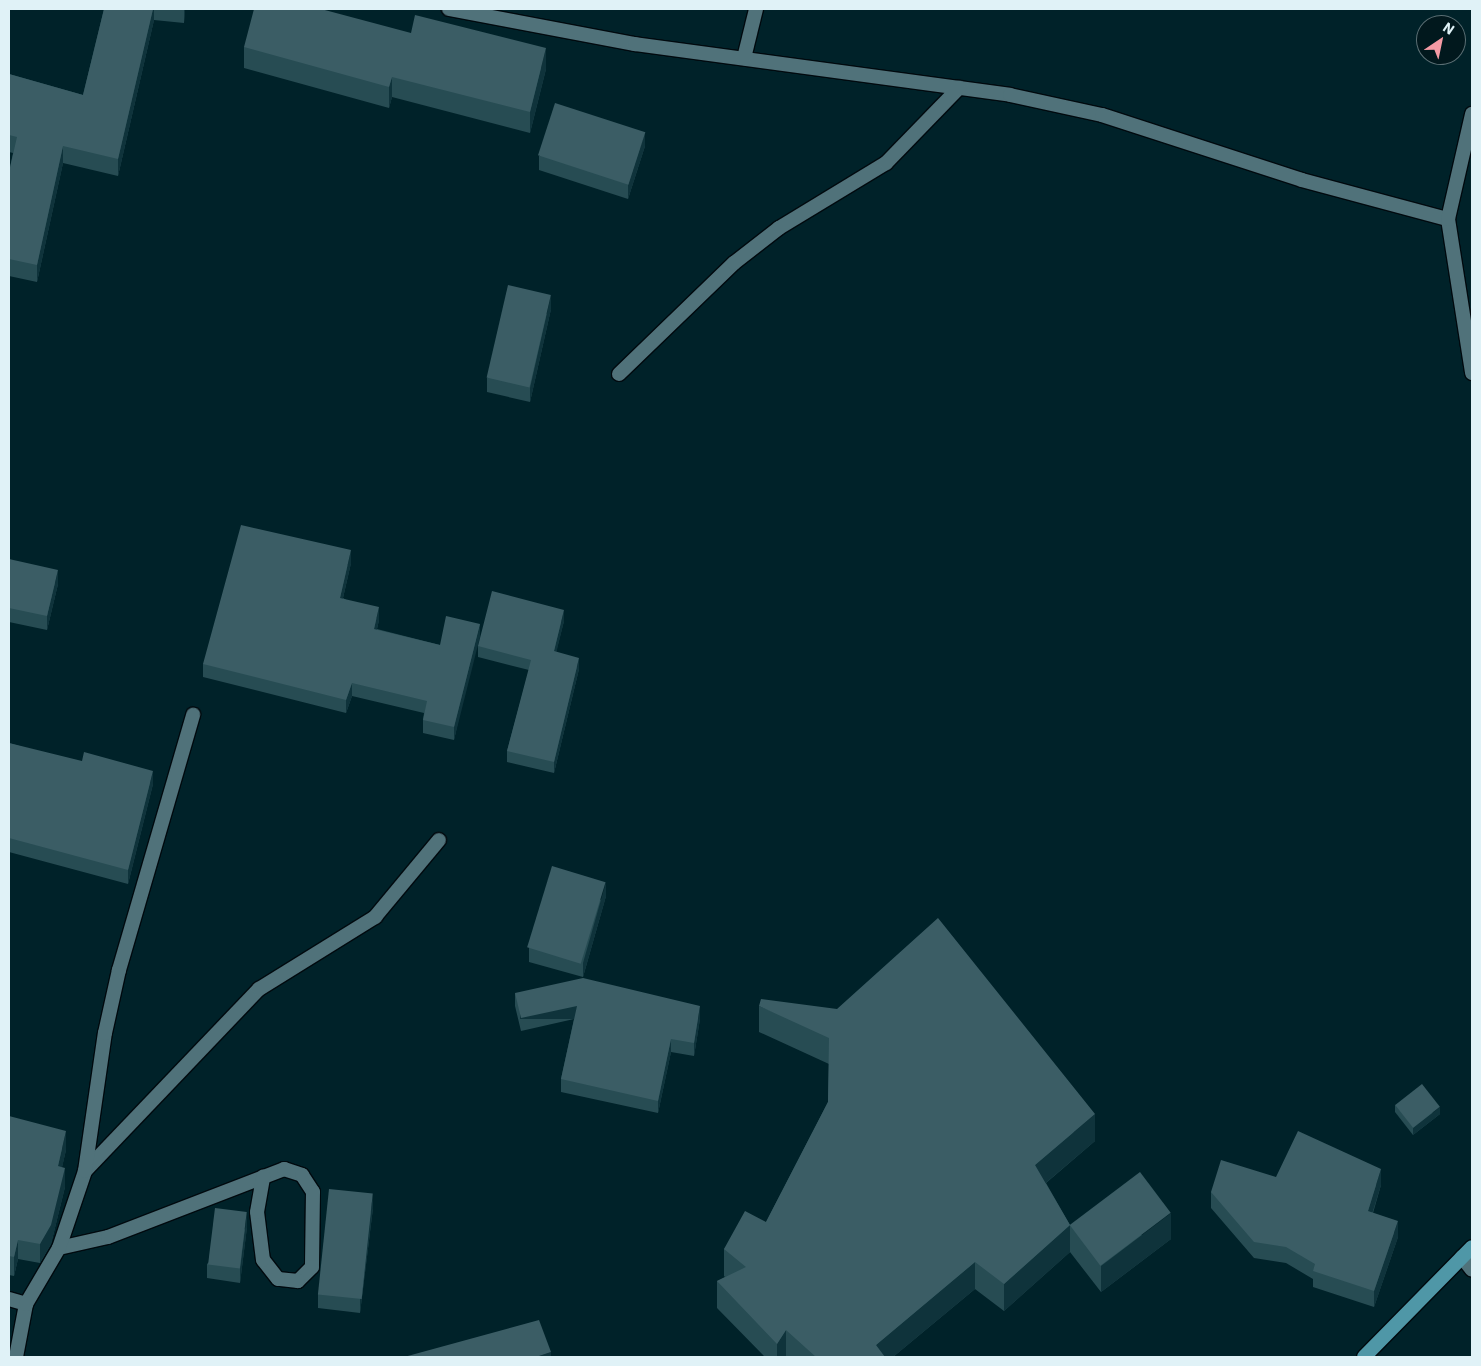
<!DOCTYPE html>
<html>
<head>
<meta charset="utf-8">
<style>
	body { margin:0 }
	#map { position:relative; width:1481px; height:1366px; overflow:hidden; background:#002229; font-family:"IBM Plex Sans",sans-serif }
	div>[style] { position:absolute }
	.roads { filter:drop-shadow(1px 0 #000a0f) drop-shadow(-1px 0 #000a0f) drop-shadow(0 1px #000a0f) drop-shadow(0 -1px #000a0f) }
	.service>* { height:14px; margin:-7px; padding:0 7px; transform-origin:7px; border-radius:7px; background:#50727a }
	.minor>* { height:14px; margin:-7px; padding:0 7px; transform-origin:7px; border-radius:7px; background:#50727a }
	.primary>* { height:14px; margin:-7px; padding:0 7px; transform-origin:7px; border-radius:7px; background:#4f97a7 }
	.wall>* { inset:0; background:#274c53 }
	.shaded-wall>* { inset:0; background:#0f333b; transform-origin:0 0 }
	.building>* { inset:0; background:#3b5d65; transform-origin:0 0 }
	span { translate:-50% -50%; white-space:nowrap; text-align:center; line-height:1.15; -webkit-text-stroke:4.5px #01181d; paint-order:stroke }
	.frame { position:absolute; inset:0; border:10px solid #e0f2f7; pointer-events:none }
	.north { position:absolute; left:1416px; top:15px; width:50px; height:50px; box-sizing:border-box; background:#01181d; border:1px solid #5a6f74; border-radius:50%; rotate:34deg; font-size:14px; font-weight:700; line-height:20px; text-align:center; color:#e0f2f7 }
	.north::after { content:''; display:block; margin:auto; width:18px; height:22px; background:#f49aa4; clip-path:polygon(50% 0,100% 100%,50% 72%,0 100%) }
</style>
</head>
<body>
<div id="map">
	<div class="roads">
		<div class="service">
			<i style="left:1462px;top:1257px;width:16px;rotate:52deg"></i>
		</div>
		<div class="minor">
			<i style="left:449px;top:9px;width:189px;rotate:10.7deg"></i>
			<i style="left:635px;top:44px;width:378px;rotate:7.7deg"></i>
			<i style="left:1010px;top:95px;width:94px;rotate:12.3deg"></i>
			<i style="left:1102px;top:115px;width:210px;rotate:18deg"></i>
			<i style="left:1302px;top:180px;width:151px;rotate:15deg"></i>
			<i style="left:1448px;top:219px;width:156px;rotate:81.1deg"></i>
			<i style="left:744px;top:58px;width:50px;rotate:-76.2deg"></i>
			<i style="left:1448px;top:219px;width:108px;rotate:-77.1deg"></i>
			<i style="left:619px;top:374px;width:160px;rotate:-44deg"></i>
			<i style="left:734px;top:263px;width:57px;rotate:-37.9deg"></i>
			<i style="left:779px;top:228px;width:125px;rotate:-31.3deg"></i>
			<i style="left:886px;top:163px;width:105px;rotate:-45.8deg"></i>
			<i style="left:85px;top:1171px;width:252px;rotate:-46.3deg"></i>
			<i style="left:259px;top:989px;width:137px;rotate:-31.8deg"></i>
			<i style="left:375px;top:917px;width:100px;rotate:-50.3deg"></i>
			<i style="left:59px;top:1248px;width:50px;rotate:-12.7deg"></i>
			<i style="left:108px;top:1237px;width:189px;rotate:-21.1deg"></i>
			<i style="left:284px;top:1169px;width:19px;rotate:18deg"></i>
			<i style="left:302px;top:1175px;width:20px;rotate:57deg"></i>
			<i style="left:313px;top:1192px;width:75px;rotate:90.8deg"></i>
			<i style="left:312px;top:1267px;width:20px;rotate:135deg"></i>
			<i style="left:298px;top:1281px;width:20px;rotate:-174deg"></i>
			<i style="left:278px;top:1279px;width:24px;rotate:-128deg"></i>
			<i style="left:263px;top:1260px;width:48px;rotate:-97.1deg"></i>
			<i style="left:257px;top:1212px;width:36px;rotate:-80deg"></i>
			<i style="left:9px;top:1299px;width:18px;rotate:16deg"></i>
			<i style="left:16px;top:1357px;width:54px;rotate:-79.3deg"></i>
			<i style="left:26px;top:1304px;width:65px;rotate:-59.5deg"></i>
			<i style="left:59px;top:1248px;width:81px;rotate:-71.3deg"></i>
			<i style="left:85px;top:1171px;width:139px;rotate:-81.8deg"></i>
			<i style="left:105px;top:1033px;width:65px;rotate:-77.5deg"></i>
			<i style="left:119px;top:970px;width:266px;rotate:-73.8deg"></i>
		</div>
		<div class="primary">
			<i style="left:1364px;top:1357px;width:154px;rotate:-45.5deg"></i>
		</div>
	</div>
	<div class="wall">
		<i style="clip-path:polygon(104px 9px,185px 9px,184px 23px,154px 20px,118px 176px,63px 163px,37px 282px,9px 276px,9px 172px,13px 153px,9px 152px,9px 74px,83px 95px)"></i>
		<i style="clip-path:polygon(411px 33px,546px 69px,530px 133px,392px 97px,389px 108px,244px 68px,244px 47px)"></i>
		<i style="clip-path:polygon(645px 146px,628px 199px,539px 170px,539px 156px)"></i>
		<i style="clip-path:polygon(551px 309px,530px 402px,487px 392px,487px 378px)"></i>
		<i style="clip-path:polygon(9px 559px,58px 584px,47px 630px,9px 622px)"></i>
		<i style="clip-path:polygon(351px 563px,343px 598px,379px 620px,377px 629px,440px 645px,480px 624px,454px 740px,423px 733px,423px 720px,424px 713px,352px 696px,346px 713px,203px 677px,203px 664px)"></i>
		<i style="clip-path:polygon(564px 621px,556px 652px,579px 669px,554px 773px,507px 762px,507px 751px,529px 670px,478px 657px,478px 646px)"></i>
		<i style="clip-path:polygon(9px 725px,9px 743px,153px 784px,128px 884px,9px 852px)"></i>
		<i style="clip-path:polygon(606px 896px,583px 977px,529px 962px,529px 948px)"></i>
		<i style="clip-path:polygon(515px 993px,700px 1019px,694px 1056px,671px 1052px,658px 1113px,561px 1092px,561px 1079px,574px 1019px,521px 1031px,515px 1006px)"></i>
		<i style="clip-path:polygon(759px 1006px,1095px 1141px,1046px 1183px,1070px 1225px,1171px 1239px,1101px 1292px,1070px 1252px,1004px 1311px,975px 1289px,893px 1357px,765px 1357px,717px 1308px,717px 1281px,725px 1277px,724px 1276px,724px 1249px,766px 1222px,828px 1102px,829px 1064px,759px 1032px)"></i>
		<i style="clip-path:polygon(1395px 1105px,1440px 1114px,1413px 1135px,1395px 1112px)"></i>
		<i style="clip-path:polygon(9px 1116px,66px 1150px,62px 1167px,65px 1187px,51px 1244px,40px 1263px,18px 1259px,14px 1276px,9px 1275px)"></i>
		<i style="clip-path:polygon(1276px 1177px,1381px 1185px,1373px 1213px,1398px 1237px,1374px 1307px,1313px 1287px,1313px 1279px,1286px 1263px,1254px 1258px,1211px 1208px,1211px 1192px)"></i>
		<i style="clip-path:polygon(373px 1208px,360px 1313px,318px 1308px,318px 1294px)"></i>
		<i style="clip-path:polygon(247px 1227px,240px 1283px,207px 1278px,207px 1264px)"></i>
	</div>
	<div class="shaded-wall">
		<i style="clip-path:polygon(153px 9px,154px 9px,154px 20px,118px 176px,118px 159px)"></i>
		<i style="clip-path:polygon(184px 9px,185px 9px,184px 23px)"></i>
		<i style="clip-path:polygon(546px 48px,546px 69px,530px 133px,530px 112px)"></i>
		<i style="clip-path:polygon(392px 77px,392px 97px,389px 108px,389px 87px)"></i>
		<i style="clip-path:polygon(645px 132px,645px 146px,628px 199px,628px 185px)"></i>
		<i style="clip-path:polygon(63px 146px,63px 163px,37px 282px,37px 265px)"></i>
		<i style="clip-path:polygon(551px 295px,551px 309px,530px 402px,530px 388px)"></i>
		<i style="clip-path:polygon(351px 550px,351px 563px,340px 611px,340px 598px)"></i>
		<i style="clip-path:polygon(58px 570px,58px 584px,47px 630px,47px 616px)"></i>
		<i style="clip-path:polygon(379px 607px,379px 620px,374px 642px,374px 629px)"></i>
		<i style="clip-path:polygon(564px 610px,564px 621px,554px 662px,554px 651px)"></i>
		<i style="clip-path:polygon(480px 624px,480px 637px,454px 740px,454px 727px)"></i>
		<i style="clip-path:polygon(579px 658px,579px 669px,554px 773px,554px 762px)"></i>
		<i style="clip-path:polygon(352px 683px,352px 696px,346px 713px,346px 700px)"></i>
		<i style="clip-path:polygon(153px 771px,153px 784px,128px 884px,128px 870px)"></i>
		<i style="clip-path:polygon(606px 882px,606px 896px,583px 977px,583px 963px)"></i>
		<i style="left:577px;top:1006px;width:13px;height:57px;rotate:90deg"></i>
		<i style="clip-path:polygon(700px 1006px,700px 1019px,694px 1056px,694px 1043px)"></i>
		<i style="clip-path:polygon(671px 1039px,671px 1052px,658px 1113px,658px 1101px)"></i>
		<i style="clip-path:polygon(1440px 1107px,1440px 1114px,1413px 1135px,1413px 1128px)"></i>
		<i style="clip-path:polygon(1095px 1114px,1095px 1141px,1035px 1192px,1035px 1165px)"></i>
		<i style="clip-path:polygon(66px 1131px,66px 1150px,58px 1185px,58px 1166px)"></i>
		<i style="clip-path:polygon(65px 1168px,65px 1187px,51px 1244px,40px 1263px,40px 1244px)"></i>
		<i style="clip-path:polygon(1381px 1169px,1381px 1185px,1368px 1227px,1368px 1211px)"></i>
		<i style="clip-path:polygon(373px 1194px,373px 1208px,360px 1313px,360px 1299px)"></i>
		<i style="clip-path:polygon(247px 1212px,247px 1227px,240px 1283px,240px 1269px)"></i>
		<i style="clip-path:polygon(1171px 1213px,1171px 1239px,1101px 1292px,1101px 1266px)"></i>
		<i style="clip-path:polygon(1398px 1221px,1398px 1237px,1374px 1307px,1374px 1291px)"></i>
		<i style="clip-path:polygon(1070px 1225px,1070px 1252px,1004px 1311px,1004px 1284px)"></i>
		<i style="clip-path:polygon(18px 1240px,18px 1259px,14px 1276px,14px 1257px)"></i>
		<i style="clip-path:polygon(975px 1262px,975px 1289px,893px 1357px,876px 1357px,876px 1345px)"></i>
		<i style="clip-path:polygon(786px 1330px,786px 1357px,777px 1357px,777px 1344px)"></i>
		<i style="clip-path:polygon(551px 1352px,551px 1357px,536px 1357px)"></i>
	</div>
	<div class="building">
		<i style="clip-path:polygon(104px 9px,153px 9px,118px 159px,63px 146px,37px 265px,9px 259px,9px 172px,17px 137px,9px 135px,9px 74px,83px 95px)"></i>
		<i style="clip-path:polygon(254px 9px,321px 9px,411px 33px,415px 15px,546px 48px,530px 112px,392px 77px,389px 87px,244px 47px)"></i>
		<i style="left:555px;top:103px;width:95px;height:55px;rotate:18deg"></i>
		<i style="left:508px;top:285px;width:44px;height:95px;rotate:13deg"></i>
		<i style="clip-path:polygon(241px 525px,351px 550px,340px 598px,379px 607px,374px 629px,440px 645px,446px 616px,480px 624px,454px 727px,423px 720px,427px 701px,352px 683px,346px 700px,203px 664px)"></i>
		<i style="clip-path:polygon(9px 559px,58px 570px,47px 616px,9px 608px)"></i>
		<i style="clip-path:polygon(492px 591px,564px 610px,554px 651px,579px 658px,554px 762px,507px 751px,531px 660px,478px 646px)"></i>
		<i style="clip-path:polygon(9px 743px,82px 761px,84px 752px,153px 771px,128px 870px,9px 838px)"></i>
		<i style="left:552px;top:866px;width:56px;height:85px;rotate:17deg"></i>
		<i style="clip-path:polygon(938px 918px,1095px 1114px,1035px 1165px,1070px 1225px,1004px 1284px,975px 1262px,876px 1345px,885px 1357px,816px 1357px,786px 1330px,777px 1344px,717px 1281px,746px 1267px,724px 1249px,745px 1211px,766px 1222px,828px 1102px,829px 1038px,759px 1006px,761px 999px,837px 1009px)"></i>
		<i style="clip-path:polygon(583px 978px,700px 1006px,694px 1043px,671px 1039px,658px 1101px,561px 1079px,577px 1006px,521px 1018px,515px 993px)"></i>
		<i style="left:1422px;top:1084px;width:29px;height:34px;rotate:52deg"></i>
		<i style="clip-path:polygon(9px 1116px,66px 1131px,58px 1166px,65px 1168px,51px 1225px,40px 1244px,18px 1240px,14px 1257px,9px 1256px)"></i>
		<i style="clip-path:polygon(1298px 1131px,1381px 1169px,1368px 1211px,1398px 1221px,1374px 1291px,1313px 1271px,1315px 1264px,1286px 1247px,1254px 1242px,1211px 1192px,1221px 1160px,1276px 1177px)"></i>
		<i style="left:1140px;top:1172px;width:51px;height:88px;rotate:53deg"></i>
		<i style="left:329px;top:1189px;width:44px;height:106px;rotate:6deg"></i>
		<i style="left:215px;top:1208px;width:32px;height:57px;rotate:7deg"></i>
		<i style="clip-path:polygon(539px 1320px,551px 1352px,536px 1357px,404px 1357px)"></i>
	</div>
	<div class="frame"></div>
	<div class="north">N</div>
</div>
</body>
</html>
